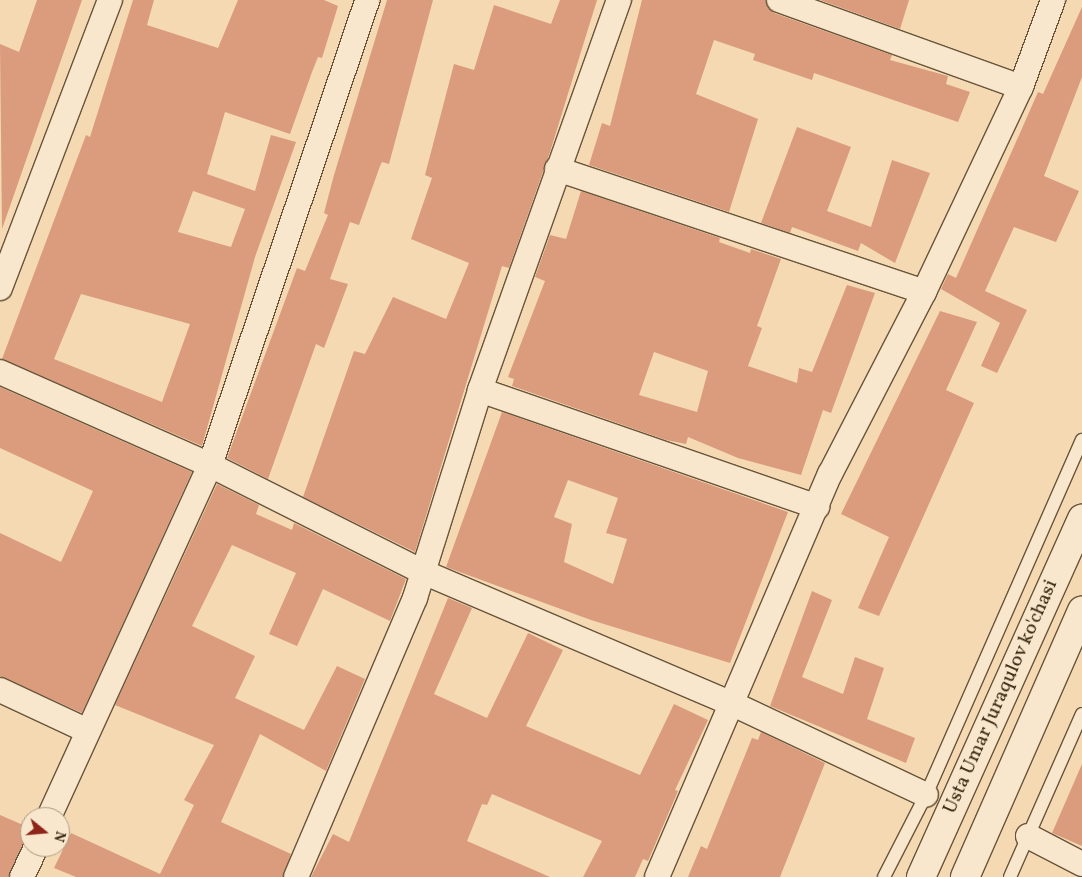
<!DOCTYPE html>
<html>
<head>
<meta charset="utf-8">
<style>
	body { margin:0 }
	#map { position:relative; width:1082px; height:877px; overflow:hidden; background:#f4d9b2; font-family:Vollkorn,serif }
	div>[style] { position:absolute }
	.building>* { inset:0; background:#da9c7d }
	.roads { filter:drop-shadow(1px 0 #68553a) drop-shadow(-1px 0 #68553a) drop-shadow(0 1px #68553a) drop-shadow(0 -1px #68553a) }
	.lane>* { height:12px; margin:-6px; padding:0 6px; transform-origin:6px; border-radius:6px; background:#f8e6cd }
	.street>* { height:24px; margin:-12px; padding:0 12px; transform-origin:12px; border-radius:12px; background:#f8e6cd }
	.secondary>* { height:28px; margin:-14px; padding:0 14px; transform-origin:14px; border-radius:14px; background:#f8e6cd }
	span { translate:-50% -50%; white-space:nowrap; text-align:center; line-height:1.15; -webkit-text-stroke:4px #f8e6cd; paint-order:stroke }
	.street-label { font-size:20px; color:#3a2912 }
	.north { position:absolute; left:20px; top:807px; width:50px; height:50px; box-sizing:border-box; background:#f8e6cd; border:1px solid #ac9a82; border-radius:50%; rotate:107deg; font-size:14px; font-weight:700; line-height:20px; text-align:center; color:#3a2912 }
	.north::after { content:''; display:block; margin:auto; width:18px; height:22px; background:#8f2418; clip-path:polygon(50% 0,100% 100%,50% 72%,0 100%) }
</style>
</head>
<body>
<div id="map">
	<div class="building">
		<i style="clip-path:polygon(37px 0,82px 0,2px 229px,0 44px,19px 52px)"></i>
		<i style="clip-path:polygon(evenodd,133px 0,154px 0,147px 25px,218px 48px,238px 0,324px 0,338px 6px,322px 58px,318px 57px,312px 72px,290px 134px,225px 112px,207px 174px,255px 191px,271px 135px,296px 142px,255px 257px,202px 446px,2px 359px,86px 135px,90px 137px,133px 0,193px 191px,245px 209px,231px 247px,178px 232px,193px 191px,133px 0,81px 294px,190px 324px,162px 402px,54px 359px,81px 294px)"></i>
		<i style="clip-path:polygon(387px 0,433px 0,389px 164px,382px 162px,380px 166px,359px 225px,350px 222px,330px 279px,348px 284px,324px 348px,316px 344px,268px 479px,227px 458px,297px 268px,305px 271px,328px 215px,324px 213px,334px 175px)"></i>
		<i style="clip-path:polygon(560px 0,597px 0,550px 152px,509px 268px,502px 266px,415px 552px,303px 497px,354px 351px,365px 354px,393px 297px,446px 319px,469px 263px,411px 239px,432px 178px,425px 175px,454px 64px,474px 70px,494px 5px,551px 24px)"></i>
		<i style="clip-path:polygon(642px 0,766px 0,774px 13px,892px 55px,890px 60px,948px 76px,946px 84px,970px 92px,958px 122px,814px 73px,812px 80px,753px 60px,755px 54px,714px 40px,696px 94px,758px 119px,729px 212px,589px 165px,602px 123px,610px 126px)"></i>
		<i style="clip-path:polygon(820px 0,909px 0,900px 29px)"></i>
		<i style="clip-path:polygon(1082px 7px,1082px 77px,1044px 176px,1079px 191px,1056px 242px,1014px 227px,985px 291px,1027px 310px,997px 373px,981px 366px,1000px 323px,941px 289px,948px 274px,956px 278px,1038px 92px,1043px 94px)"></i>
		<i style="clip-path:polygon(797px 127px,851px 147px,827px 211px,871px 227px,892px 160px,930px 173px,895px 263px,861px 243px,858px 251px,792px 227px,790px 233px,761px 223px)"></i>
		<i style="clip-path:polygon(evenodd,581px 191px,720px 238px,719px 242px,750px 253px,751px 249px,781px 259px,757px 326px,762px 328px,748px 366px,797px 383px,799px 368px,812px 372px,847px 285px,875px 293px,831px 413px,823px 410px,801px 475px,738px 458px,688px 437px,686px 444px,666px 440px,512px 386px,514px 379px,508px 377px,545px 281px,535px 277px,550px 235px,566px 239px,581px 191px,654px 352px,708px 371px,697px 412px,639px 395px,654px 352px)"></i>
		<i style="clip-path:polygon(940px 311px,977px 322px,946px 390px,974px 403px,879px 616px,858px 608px,889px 537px,841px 514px)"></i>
		<i style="clip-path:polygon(0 387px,192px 472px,82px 713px,0 676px,0 533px,61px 562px,93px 491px,0 448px)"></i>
		<i style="clip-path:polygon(evenodd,502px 412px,788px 512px,730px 663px,591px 620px,446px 567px,502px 412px,568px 480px,618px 498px,606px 533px,627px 539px,613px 584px,564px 562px,572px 524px,554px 517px,568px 480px)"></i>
		<i style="clip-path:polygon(217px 484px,259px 505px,256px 514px,292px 530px,294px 523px,406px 579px,390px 621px,323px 589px,297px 646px,269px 634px,296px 573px,232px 545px,192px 626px,255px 656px,235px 698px,304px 730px,337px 666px,365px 679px,326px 771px,260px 734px,221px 822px,291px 854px,283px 877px,76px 877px,54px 868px,71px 833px,160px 874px,194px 805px,184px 800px,214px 745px,115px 705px)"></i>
		<i style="clip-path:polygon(812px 591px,832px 600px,802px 677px,843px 694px,855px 657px,884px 668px,867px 719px,915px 738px,906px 763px,770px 706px)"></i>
		<i style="clip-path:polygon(448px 598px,472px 608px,434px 694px,487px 718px,528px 633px,563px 650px,526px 726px,640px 775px,674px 704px,708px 720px,675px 790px,678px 791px,648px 861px,643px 859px,635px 877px,583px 877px,602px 841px,492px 794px,487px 805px,482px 804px,467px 841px,550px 877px,311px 877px,333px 834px,349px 842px)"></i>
		<i style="clip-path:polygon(761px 732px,825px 763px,780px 877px,688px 877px,701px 846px,707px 849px,752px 738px,758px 740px)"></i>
		<i style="clip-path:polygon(1082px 764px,1082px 846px,1052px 833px)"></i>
		<i style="clip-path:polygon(0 815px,30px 828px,8px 877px,0 877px)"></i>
	</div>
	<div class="roads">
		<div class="lane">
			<i style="left:884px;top:877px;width:92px;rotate:-62.9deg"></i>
			<i style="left:926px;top:795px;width:388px;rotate:-66.3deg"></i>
			<i style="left:1010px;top:877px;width:178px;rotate:-66.2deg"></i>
		</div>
		<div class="street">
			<i style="left:779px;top:0;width:257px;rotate:19.8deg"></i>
			<i style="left:557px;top:169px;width:387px;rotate:18.5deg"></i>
			<i style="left:0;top:288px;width:308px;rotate:-69.1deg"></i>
			<i style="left:0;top:372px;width:230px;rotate:23.9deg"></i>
			<i style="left:210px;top:465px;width:238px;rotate:26.7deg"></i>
			<i style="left:423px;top:572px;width:337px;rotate:23.1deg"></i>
			<i style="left:733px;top:704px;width:213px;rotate:25.2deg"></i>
			<i style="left:480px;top:390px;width:357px;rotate:19.1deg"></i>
			<i style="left:0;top:690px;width:97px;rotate:25deg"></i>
			<i style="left:49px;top:817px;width:387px;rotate:-65.4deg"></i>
			<i style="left:210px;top:465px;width:491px;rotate:-71.3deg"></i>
			<i style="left:1028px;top:836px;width:61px;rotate:27.4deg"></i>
			<i style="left:22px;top:877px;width:33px;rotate:-65deg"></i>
			<i style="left:296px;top:877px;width:303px;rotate:-66.9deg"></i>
			<i style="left:415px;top:598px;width:218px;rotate:-72.6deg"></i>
			<i style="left:480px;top:390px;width:414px;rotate:-70.4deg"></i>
			<i style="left:657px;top:877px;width:439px;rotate:-66.8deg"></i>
			<i style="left:830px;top:474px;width:205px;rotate:-62.7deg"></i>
			<i style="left:924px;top:292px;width:227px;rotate:-64.7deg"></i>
			<i style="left:1021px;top:87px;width:93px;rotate:-69.8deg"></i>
		</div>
		<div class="secondary">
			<i style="left:921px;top:877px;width:393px;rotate:-65.8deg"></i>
			<i style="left:965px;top:877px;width:291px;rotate:-66.3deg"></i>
		</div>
	</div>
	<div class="street-label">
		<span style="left:1001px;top:697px;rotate:-66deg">Usta Umar Juraqulov ko'chasi</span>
	</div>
	<div class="north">N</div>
</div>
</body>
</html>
